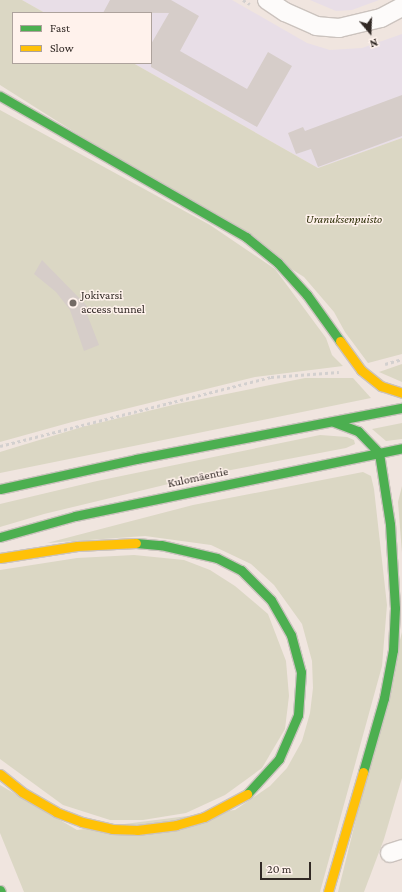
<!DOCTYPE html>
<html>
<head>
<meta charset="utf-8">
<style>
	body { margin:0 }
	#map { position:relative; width:402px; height:892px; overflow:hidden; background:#f0e5df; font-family:"Crimson Pro",serif }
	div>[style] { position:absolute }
	.industrial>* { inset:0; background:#e8dee7 }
	.green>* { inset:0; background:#dbd7c4 }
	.building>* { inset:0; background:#d6cdc9 }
	.path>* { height:2.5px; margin-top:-1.25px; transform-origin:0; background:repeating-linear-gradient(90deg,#d3d0cf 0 3px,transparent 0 6px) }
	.roads { filter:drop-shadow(1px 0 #cbc3be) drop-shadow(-1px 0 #cbc3be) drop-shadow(0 1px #cbc3be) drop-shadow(0 -1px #cbc3be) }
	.street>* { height:18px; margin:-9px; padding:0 9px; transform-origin:9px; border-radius:9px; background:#fdfbfa }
	.fast>* { height:9px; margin:-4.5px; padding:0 4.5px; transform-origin:4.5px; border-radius:4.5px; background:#4caf50 }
	.slow>* { height:9px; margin:-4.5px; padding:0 4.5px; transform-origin:4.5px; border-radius:4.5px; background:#ffc107 }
	.dots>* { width:11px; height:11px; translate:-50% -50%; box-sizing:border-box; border:2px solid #fff2ec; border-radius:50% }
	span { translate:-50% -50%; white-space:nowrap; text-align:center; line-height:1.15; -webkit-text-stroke:3px #fff2ec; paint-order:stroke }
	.park-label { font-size:12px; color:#30310a; font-style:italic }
	.poi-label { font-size:12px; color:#312925 }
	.left { translate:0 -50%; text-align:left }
	.street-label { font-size:12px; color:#312925 }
	.legend { position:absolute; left:12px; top:12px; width:140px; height:52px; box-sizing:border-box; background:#fff2ec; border:1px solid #ada29c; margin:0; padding:5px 7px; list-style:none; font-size:12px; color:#312925 }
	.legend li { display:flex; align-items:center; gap:8px; height:20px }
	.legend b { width:20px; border:1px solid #ada29c }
	.north { position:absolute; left:350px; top:12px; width:40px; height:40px; -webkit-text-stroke:3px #fff2ec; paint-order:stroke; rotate:161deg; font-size:11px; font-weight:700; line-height:16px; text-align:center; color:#312925 }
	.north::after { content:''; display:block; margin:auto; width:14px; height:18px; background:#312925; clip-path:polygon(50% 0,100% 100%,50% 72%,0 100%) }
	.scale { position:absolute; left:260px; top:862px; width:51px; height:18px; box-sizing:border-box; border:2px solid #312925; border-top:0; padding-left:5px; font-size:12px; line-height:14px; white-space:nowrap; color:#312925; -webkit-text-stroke:3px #fff2ec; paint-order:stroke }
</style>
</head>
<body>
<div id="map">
	<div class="industrial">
		<i style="clip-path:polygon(22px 0,232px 0,307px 43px,330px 50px,362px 48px,402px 34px,402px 138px,318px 168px,133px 63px,151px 63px,151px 13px,45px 13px)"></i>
		<i style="clip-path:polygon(310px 0,379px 0,352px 10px,336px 11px)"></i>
	</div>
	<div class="green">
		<i style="clip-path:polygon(0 0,22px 0,45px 13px,13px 13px,13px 63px,133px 63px,318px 168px,402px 138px,402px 354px,368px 363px,345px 332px,334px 312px,304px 277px,0 85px)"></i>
		<i style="clip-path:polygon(0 110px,210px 225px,275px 269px,326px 338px,332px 355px,343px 366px,255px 377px,72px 422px,0 442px)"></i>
		<i style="clip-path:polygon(402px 364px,402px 382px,379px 372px)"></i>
		<i style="clip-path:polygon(305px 378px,353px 378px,371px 398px,0 473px,0 452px,82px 427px,177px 404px)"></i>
		<i style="clip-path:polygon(402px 423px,402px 439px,386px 441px,372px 429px)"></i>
		<i style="clip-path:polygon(320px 435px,347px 437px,354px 440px,355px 444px,346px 448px,210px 474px,44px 514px,0 527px,0 504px,97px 481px)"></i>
		<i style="clip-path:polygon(363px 472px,371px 476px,374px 489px,387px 605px,382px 666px,320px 892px,24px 892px,0 833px,0 785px,77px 830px,235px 810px,270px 786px,287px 768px,302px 741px,310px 713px,313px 688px,312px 661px,302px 624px,274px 585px,251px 564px,211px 545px,145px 536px,47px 543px,193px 505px)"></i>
		<i style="clip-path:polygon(402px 486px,402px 553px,398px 502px)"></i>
		<i style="clip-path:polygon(134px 555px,184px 560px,210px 570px,235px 586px,268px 614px,286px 661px,289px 696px,285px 729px,262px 768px,225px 795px,186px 813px,143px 820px,110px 820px,63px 805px,0 759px,0 570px,77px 558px)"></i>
		<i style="clip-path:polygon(402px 632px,402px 778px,384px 839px,364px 892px,338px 892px)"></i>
	</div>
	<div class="building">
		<i style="clip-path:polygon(110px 0,171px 0,199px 16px,180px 51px,247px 89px,268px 52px,292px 66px,257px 127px,151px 67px,151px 44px,169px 13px,103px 13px)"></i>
		<i style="clip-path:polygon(402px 95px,402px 136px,318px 167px,311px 149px,296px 154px,288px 133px,303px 127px,305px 131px)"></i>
		<i style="clip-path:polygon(42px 260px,87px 306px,85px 309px,99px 345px,84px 351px,70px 310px,56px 292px,34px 274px)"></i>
	</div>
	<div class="path">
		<i style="left:243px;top:0;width:8px;rotate:30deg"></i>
		<i style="left:385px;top:364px;width:18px;rotate:-16deg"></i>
		<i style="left:0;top:446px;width:280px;rotate:-14.3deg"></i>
		<i style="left:271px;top:377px;width:68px;rotate:-4.2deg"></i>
	</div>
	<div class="roads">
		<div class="street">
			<i style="left:267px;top:0;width:22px;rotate:34deg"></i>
			<i style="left:285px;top:12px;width:34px;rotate:24deg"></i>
			<i style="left:316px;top:26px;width:23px;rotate:5deg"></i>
			<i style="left:339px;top:28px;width:43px;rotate:-13.4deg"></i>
			<i style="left:381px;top:18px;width:24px;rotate:-28deg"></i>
			<i style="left:390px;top:853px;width:13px;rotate:-18deg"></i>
		</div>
		<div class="fast">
			<i style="left:0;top:96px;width:284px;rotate:29.8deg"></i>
			<i style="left:246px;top:237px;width:41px;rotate:39.1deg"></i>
			<i style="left:278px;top:263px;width:43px;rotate:47.8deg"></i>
			<i style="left:307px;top:295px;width:57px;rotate:54.3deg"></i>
			<i style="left:334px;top:422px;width:26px;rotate:21deg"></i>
			<i style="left:358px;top:431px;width:30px;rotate:46deg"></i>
			<i style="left:379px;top:453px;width:72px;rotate:81.2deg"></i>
			<i style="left:390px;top:524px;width:84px;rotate:86.6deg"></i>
			<i style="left:395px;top:608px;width:42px;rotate:92.7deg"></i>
			<i style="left:393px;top:650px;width:49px;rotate:100.6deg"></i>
			<i style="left:384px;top:698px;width:77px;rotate:105.8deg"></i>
			<i style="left:0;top:489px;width:139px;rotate:-12.4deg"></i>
			<i style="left:136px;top:459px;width:271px;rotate:-10.9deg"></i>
			<i style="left:0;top:537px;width:78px;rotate:-15.6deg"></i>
			<i style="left:75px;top:516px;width:334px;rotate:-11.7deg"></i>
			<i style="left:136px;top:543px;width:25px;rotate:5deg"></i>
			<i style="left:161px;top:545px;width:57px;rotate:13.1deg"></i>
			<i style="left:217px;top:558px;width:27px;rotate:27deg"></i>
			<i style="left:241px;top:570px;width:42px;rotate:45deg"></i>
			<i style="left:271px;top:600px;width:40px;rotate:60.3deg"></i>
			<i style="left:291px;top:635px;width:38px;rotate:75deg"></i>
			<i style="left:301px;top:672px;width:43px;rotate:94deg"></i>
			<i style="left:298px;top:715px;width:48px;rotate:113.4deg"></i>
			<i style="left:279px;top:759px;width:47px;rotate:132.4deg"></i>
			<i style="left:0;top:890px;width:2px;rotate:63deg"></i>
		</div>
		<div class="slow">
			<i style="left:340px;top:341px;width:36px;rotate:54deg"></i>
			<i style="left:361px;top:370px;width:26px;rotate:39deg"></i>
			<i style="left:381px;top:386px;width:22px;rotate:18deg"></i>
			<i style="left:0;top:558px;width:78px;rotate:-8.9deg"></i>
			<i style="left:77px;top:546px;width:59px;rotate:-2.9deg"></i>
			<i style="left:0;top:774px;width:28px;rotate:39deg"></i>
			<i style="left:22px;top:792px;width:39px;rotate:30deg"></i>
			<i style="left:56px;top:812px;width:28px;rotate:21deg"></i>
			<i style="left:82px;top:822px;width:31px;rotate:13deg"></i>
			<i style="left:112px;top:829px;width:25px;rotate:2deg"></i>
			<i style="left:137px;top:830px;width:39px;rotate:-7deg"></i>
			<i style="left:176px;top:825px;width:29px;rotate:-16deg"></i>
			<i style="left:204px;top:817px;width:49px;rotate:-28.1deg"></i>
			<i style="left:328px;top:892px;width:125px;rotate:-73.7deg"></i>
		</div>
	</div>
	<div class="dots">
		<i style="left:73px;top:303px;background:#746b66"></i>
	</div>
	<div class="park-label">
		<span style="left:344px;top:220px">Uranuksenpuisto</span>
	</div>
	<div class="poi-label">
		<span class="left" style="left:81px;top:303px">Jokivarsi<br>access tunnel</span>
	</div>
	<div class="street-label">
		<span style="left:198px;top:478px;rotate:-12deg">Kulomäentie</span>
	</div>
	<ul class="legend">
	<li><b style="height:5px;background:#4caf50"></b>Fast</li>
	<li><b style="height:5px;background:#ffc107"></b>Slow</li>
	</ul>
	<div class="north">N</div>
	<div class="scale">20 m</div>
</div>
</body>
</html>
